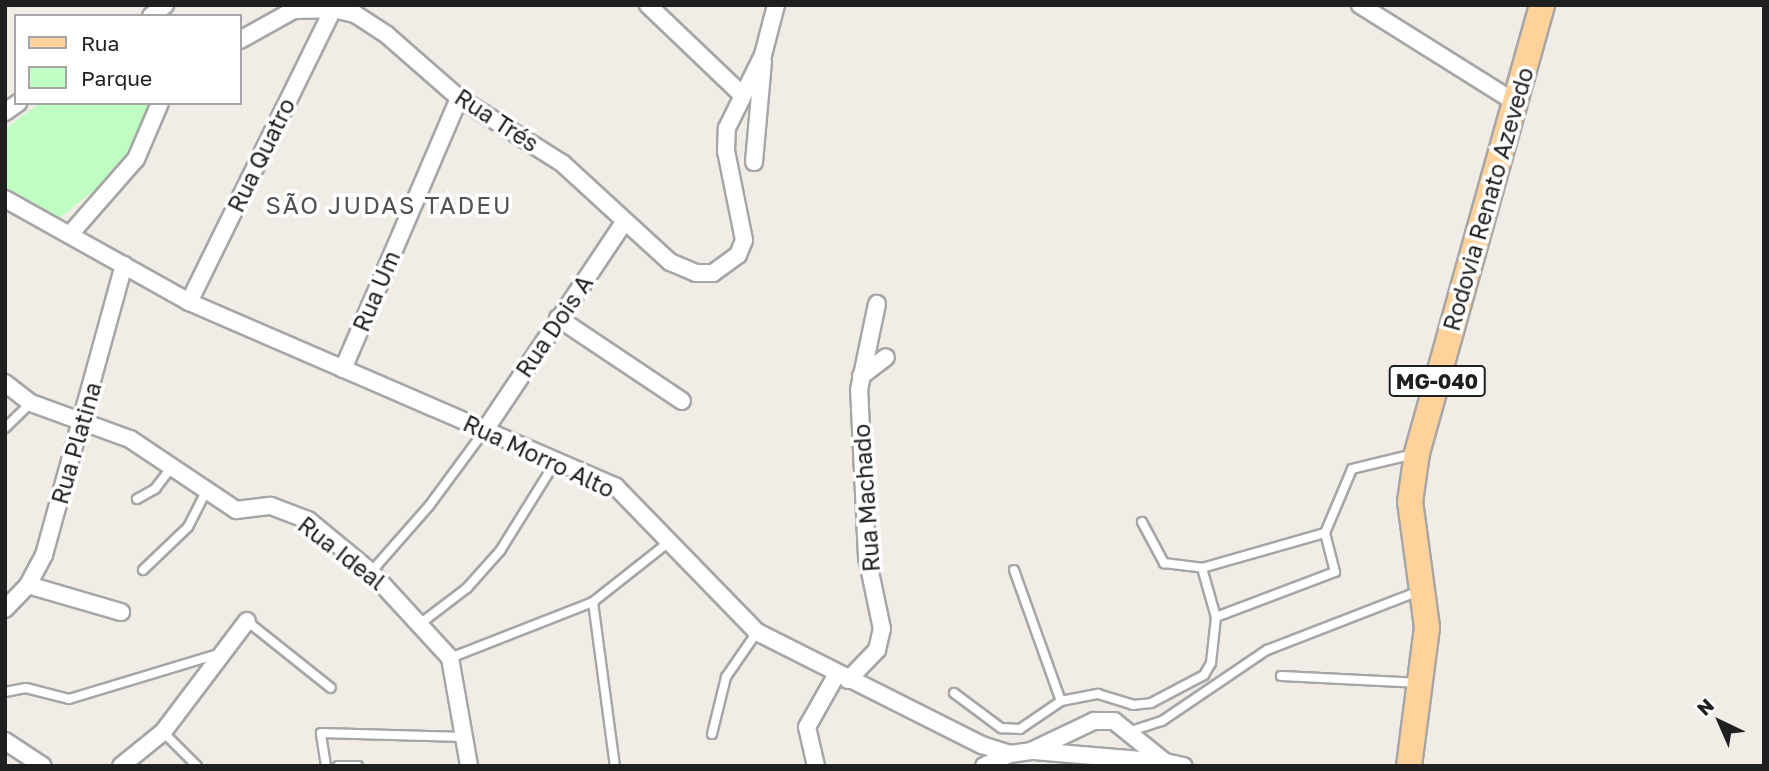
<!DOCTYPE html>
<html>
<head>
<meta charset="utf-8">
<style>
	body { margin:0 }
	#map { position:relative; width:1769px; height:771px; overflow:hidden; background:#f1ece5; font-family:"Golos Text",sans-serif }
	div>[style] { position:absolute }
	.park>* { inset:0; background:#bffdc3 }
	.roads { filter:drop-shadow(2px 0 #a6a6a6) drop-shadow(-2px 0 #a6a6a6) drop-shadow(0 2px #a6a6a6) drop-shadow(0 -2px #a6a6a6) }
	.service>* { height:8px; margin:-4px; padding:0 4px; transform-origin:4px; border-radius:4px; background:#fff }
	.minor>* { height:16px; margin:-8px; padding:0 8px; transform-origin:8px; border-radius:8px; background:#fff }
	.primary>* { height:24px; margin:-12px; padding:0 12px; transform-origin:12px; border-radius:12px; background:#ffd29b }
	span { translate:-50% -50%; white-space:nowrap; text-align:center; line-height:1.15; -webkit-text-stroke:7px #fff; paint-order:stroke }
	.shield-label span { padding:2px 5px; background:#fff; border:2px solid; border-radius:5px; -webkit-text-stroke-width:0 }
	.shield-label { font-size:21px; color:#1f1f1f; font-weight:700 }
	.street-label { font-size:23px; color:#1f1f1f }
	.neighbourhood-label { font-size:24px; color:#525252; letter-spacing:2px }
	.frame { position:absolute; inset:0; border:7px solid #1f1f1f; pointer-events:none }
	.legend { position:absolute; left:14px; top:14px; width:228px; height:91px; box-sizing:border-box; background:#fff; border:2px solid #a5a5a5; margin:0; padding:9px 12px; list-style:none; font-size:21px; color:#1f1f1f }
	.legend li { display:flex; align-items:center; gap:14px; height:35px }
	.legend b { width:35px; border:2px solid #a5a5a5 }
	.north { position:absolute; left:1685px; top:687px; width:70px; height:70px; -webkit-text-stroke:5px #fff; paint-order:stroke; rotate:316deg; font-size:19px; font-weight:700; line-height:28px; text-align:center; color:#1f1f1f }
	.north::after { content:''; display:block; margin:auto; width:24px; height:32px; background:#1f1f1f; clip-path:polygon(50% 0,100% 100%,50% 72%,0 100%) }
</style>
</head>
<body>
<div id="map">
	<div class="park">
		<i style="clip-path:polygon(40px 103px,154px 103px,131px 160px,60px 218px,5px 190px,5px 129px)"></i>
	</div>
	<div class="roads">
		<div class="service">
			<i style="left:5px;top:428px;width:36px;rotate:-44deg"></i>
			<i style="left:137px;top:499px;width:21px;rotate:-29deg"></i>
			<i style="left:155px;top:489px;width:25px;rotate:-53deg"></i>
			<i style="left:1142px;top:522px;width:47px;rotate:61.8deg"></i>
			<i style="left:1164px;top:563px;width:38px;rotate:7deg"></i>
			<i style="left:1202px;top:568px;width:128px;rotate:-15.9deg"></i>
			<i style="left:1202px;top:568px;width:51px;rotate:74.1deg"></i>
			<i style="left:143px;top:570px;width:62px;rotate:-43.7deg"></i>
			<i style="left:188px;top:527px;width:37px;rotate:-63deg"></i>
			<i style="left:1014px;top:570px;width:139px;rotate:70.3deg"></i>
			<i style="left:1061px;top:701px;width:38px;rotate:-11deg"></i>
			<i style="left:1098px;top:694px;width:37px;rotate:17deg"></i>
			<i style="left:1133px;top:705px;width:18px;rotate:-6deg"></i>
			<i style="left:1151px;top:703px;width:60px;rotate:-27.8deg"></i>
			<i style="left:1204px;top:675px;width:14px;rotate:-60deg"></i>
			<i style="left:1211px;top:663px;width:46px;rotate:-83.8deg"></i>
			<i style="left:1216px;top:617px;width:127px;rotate:-20.7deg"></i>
			<i style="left:1335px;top:572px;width:40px;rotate:-104.4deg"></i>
			<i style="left:1325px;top:533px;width:69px;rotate:-67.1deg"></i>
			<i style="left:1352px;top:469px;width:64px;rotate:-13.6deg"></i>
			<i style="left:371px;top:572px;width:88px;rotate:-48.7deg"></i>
			<i style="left:429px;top:506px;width:94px;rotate:-53.6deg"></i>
			<i style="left:593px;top:602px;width:165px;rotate:82.4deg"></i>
			<i style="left:247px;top:621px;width:107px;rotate:38.6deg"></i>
			<i style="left:421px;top:623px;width:58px;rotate:-37.3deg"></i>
			<i style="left:467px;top:588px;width:50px;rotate:-48.3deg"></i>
			<i style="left:500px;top:551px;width:106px;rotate:-58.1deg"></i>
			<i style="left:450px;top:658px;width:154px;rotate:-21.4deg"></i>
			<i style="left:593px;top:602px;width:97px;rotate:-38.3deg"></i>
			<i style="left:1281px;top:676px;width:136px;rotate:2.9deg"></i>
			<i style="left:5px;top:692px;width:21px;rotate:-11deg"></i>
			<i style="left:26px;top:688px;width:44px;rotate:14.3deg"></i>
			<i style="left:69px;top:699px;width:159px;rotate:-16.8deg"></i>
			<i style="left:954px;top:693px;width:59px;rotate:36.7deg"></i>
			<i style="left:1001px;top:728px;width:19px;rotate:3deg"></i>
			<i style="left:1020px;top:729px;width:50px;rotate:-34.3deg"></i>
			<i style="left:1131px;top:731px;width:33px;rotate:-18deg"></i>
			<i style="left:1162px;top:721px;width:127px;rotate:-34.1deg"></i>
			<i style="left:1267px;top:650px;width:163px;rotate:-21.2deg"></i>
			<i style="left:163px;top:732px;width:48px;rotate:45deg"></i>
			<i style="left:712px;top:734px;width:59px;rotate:-76.2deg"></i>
			<i style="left:726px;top:677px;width:55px;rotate:-55.4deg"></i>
			<i style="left:326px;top:766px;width:33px;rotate:-99deg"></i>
			<i style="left:321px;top:733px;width:143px;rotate:1.6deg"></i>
			<i style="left:338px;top:766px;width:20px"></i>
		</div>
		<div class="minor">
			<i style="left:648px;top:5px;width:129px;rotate:43.7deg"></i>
			<i style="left:1360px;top:5px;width:184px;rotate:32.1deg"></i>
			<i style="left:151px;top:16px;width:18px;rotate:-38deg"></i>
			<i style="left:240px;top:40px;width:62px;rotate:-29.1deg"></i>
			<i style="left:294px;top:10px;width:39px;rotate:-1deg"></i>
			<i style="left:333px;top:9px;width:23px;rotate:13deg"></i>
			<i style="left:355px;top:14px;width:38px;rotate:33deg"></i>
			<i style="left:387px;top:35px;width:96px;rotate:41.2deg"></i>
			<i style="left:459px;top:98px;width:122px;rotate:32.3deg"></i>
			<i style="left:562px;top:163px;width:147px;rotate:42.5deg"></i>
			<i style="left:670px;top:262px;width:28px;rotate:23deg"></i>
			<i style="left:696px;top:273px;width:17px"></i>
			<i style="left:713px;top:273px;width:31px;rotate:-36deg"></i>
			<i style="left:738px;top:255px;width:16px;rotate:-68deg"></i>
			<i style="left:744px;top:240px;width:91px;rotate:-101.4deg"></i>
			<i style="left:726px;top:151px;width:23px;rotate:-88deg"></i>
			<i style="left:727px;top:128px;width:81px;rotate:-63.7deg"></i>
			<i style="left:763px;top:55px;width:52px;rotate:-75.4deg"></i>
			<i style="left:5px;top:112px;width:16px;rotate:-35deg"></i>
			<i style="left:754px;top:162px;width:101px;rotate:-84.9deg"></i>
			<i style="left:5px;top:199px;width:211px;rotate:29.2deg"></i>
			<i style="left:189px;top:302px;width:465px;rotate:23.4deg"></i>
			<i style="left:616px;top:487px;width:202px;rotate:45.8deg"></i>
			<i style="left:757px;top:632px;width:252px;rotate:26.7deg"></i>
			<i style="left:982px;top:745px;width:29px;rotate:18deg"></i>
			<i style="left:1010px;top:754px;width:21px;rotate:-8deg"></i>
			<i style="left:1031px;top:751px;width:70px;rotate:-25.5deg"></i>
			<i style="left:1094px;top:721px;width:20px"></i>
			<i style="left:1114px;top:721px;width:65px;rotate:38.8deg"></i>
			<i style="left:1165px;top:762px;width:19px;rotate:12deg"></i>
			<i style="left:72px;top:232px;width:97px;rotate:-48.8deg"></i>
			<i style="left:136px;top:159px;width:61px;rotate:-66.8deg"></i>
			<i style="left:189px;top:302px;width:326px;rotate:-63.8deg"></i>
			<i style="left:558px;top:318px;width:149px;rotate:33.8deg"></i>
			<i style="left:343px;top:369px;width:295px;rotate:-66.8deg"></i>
			<i style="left:861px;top:376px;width:31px;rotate:-37deg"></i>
			<i style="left:5px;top:383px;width:33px;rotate:38deg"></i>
			<i style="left:31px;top:403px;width:105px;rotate:20deg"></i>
			<i style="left:130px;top:439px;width:128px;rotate:33.8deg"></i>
			<i style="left:236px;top:510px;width:35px;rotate:-7deg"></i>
			<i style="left:271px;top:506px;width:40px;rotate:21deg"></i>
			<i style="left:308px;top:520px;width:82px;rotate:39.5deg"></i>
			<i style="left:371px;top:572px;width:117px;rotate:47.4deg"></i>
			<i style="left:450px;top:658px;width:110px;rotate:80deg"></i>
			<i style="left:485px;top:430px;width:250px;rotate:-56.2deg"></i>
			<i style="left:28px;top:585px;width:97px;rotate:16.2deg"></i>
			<i style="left:5px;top:609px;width:33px;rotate:-46deg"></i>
			<i style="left:28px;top:585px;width:34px;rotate:-62deg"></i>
			<i style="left:44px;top:555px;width:301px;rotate:-74.6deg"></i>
			<i style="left:848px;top:680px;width:42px;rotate:-46deg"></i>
			<i style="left:877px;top:650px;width:22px;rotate:-77deg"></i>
			<i style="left:882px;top:629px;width:74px;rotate:-101.8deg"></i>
			<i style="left:867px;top:557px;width:167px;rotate:-92.7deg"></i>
			<i style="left:859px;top:390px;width:88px;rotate:-78.2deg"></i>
			<i style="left:5px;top:741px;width:45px;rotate:33.3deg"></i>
			<i style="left:1034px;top:751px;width:131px;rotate:4.8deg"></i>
			<i style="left:121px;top:766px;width:54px;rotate:-39deg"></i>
			<i style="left:163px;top:732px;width:139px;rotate:-52.9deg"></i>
			<i style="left:816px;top:766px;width:40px;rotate:-103deg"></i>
			<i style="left:807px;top:727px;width:61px;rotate:-60.5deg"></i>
			<i style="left:984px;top:766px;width:29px;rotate:-25deg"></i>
		</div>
		<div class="primary">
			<i style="left:1409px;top:766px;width:140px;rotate:-82.6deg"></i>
			<i style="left:1427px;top:627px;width:126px;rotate:-97.7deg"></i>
			<i style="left:1410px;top:502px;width:49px;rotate:-81.9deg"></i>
			<i style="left:1417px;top:453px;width:465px;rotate:-74.4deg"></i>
		</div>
	</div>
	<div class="shield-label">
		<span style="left:1437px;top:381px">MG-040</span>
	</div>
	<div class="street-label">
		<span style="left:497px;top:120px;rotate:33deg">Rua Trés</span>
		<span style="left:261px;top:155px;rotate:-64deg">Rua Quatro</span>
		<span style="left:1488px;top:199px;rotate:-74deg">Rodovia Renato Azevedo</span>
		<span style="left:376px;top:291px;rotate:-67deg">Rua Um</span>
		<span style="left:554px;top:326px;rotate:-56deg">Rua Dois A</span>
		<span style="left:76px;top:443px;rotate:-74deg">Rua Platina</span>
		<span style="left:539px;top:456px;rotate:25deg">Rua Morro Alto</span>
		<span style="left:866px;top:498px;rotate:-94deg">Rua Machado</span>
		<span style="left:342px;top:553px;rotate:38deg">Rua Ideal</span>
	</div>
	<div class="neighbourhood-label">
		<span style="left:389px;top:205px">SÃO JUDAS TADEU</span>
	</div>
	<div class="frame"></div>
	<ul class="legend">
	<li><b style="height:9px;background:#ffd29b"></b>Rua</li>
	<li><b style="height:19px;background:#bffdc3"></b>Parque</li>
	</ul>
	<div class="north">N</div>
</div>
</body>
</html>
